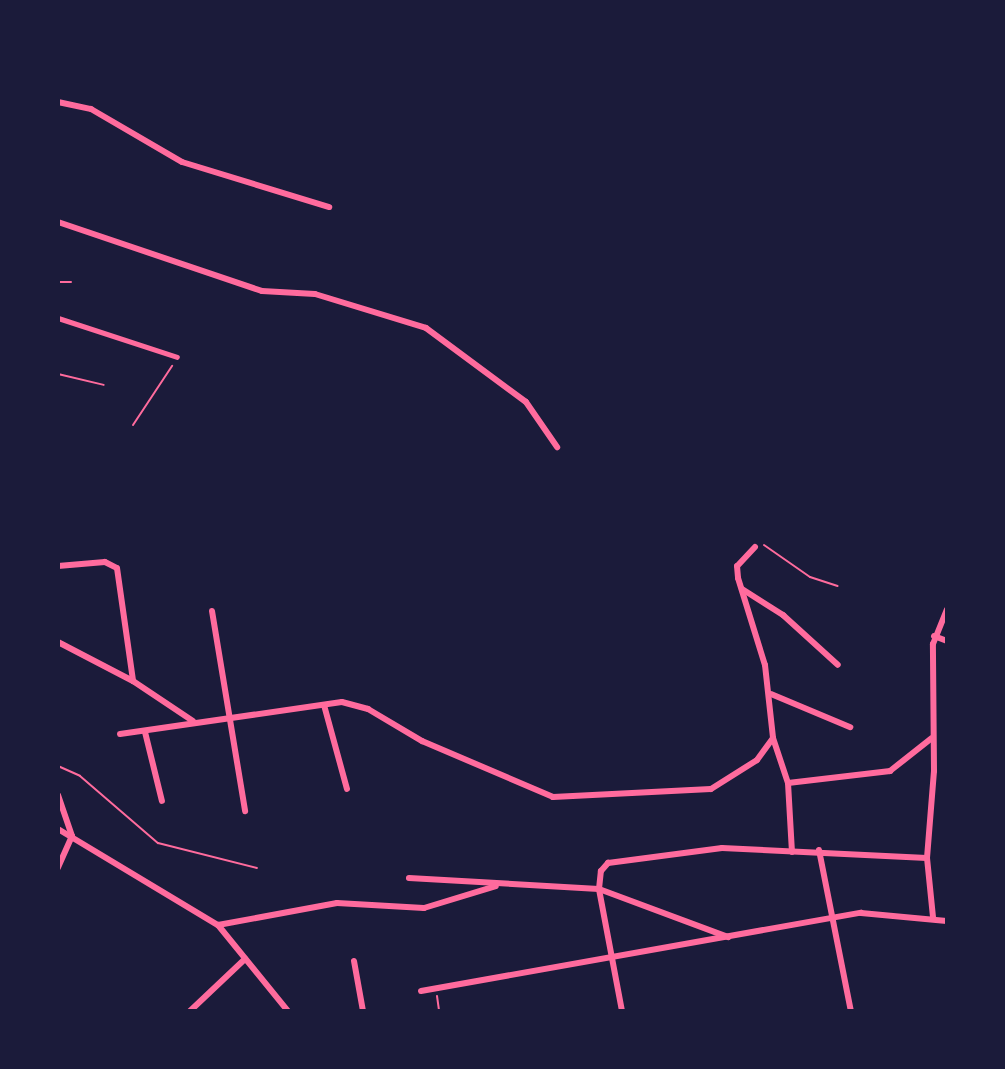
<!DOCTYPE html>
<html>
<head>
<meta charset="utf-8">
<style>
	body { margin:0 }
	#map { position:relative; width:1005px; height:1069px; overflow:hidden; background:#1b1b3a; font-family:"Zilla Slab",serif }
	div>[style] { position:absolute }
	.path>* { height:2px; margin:-1px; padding:0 1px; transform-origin:1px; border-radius:1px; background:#ff6b9d }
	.pedestrian>* { height:5px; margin:-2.5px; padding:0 2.5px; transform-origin:2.5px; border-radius:2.5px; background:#ff6b9d }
	.minor>* { height:6px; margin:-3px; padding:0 3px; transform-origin:3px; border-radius:3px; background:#ff6b9d }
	span { translate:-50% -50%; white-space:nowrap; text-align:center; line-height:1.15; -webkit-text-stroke:7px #1b1b3a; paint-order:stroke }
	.frame { position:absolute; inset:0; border:60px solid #1b1b3a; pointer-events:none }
</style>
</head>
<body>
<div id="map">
	<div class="path">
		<i style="left:58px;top:282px;width:13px"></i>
		<i style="left:58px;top:374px;width:47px;rotate:13.4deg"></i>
		<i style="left:133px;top:425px;width:71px;rotate:-56.5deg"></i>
		<i style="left:764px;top:545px;width:56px;rotate:34.8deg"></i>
		<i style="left:810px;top:577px;width:29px;rotate:18deg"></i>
		<i style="left:58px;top:766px;width:24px;rotate:24deg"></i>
		<i style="left:80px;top:776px;width:103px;rotate:40.7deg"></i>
		<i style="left:158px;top:843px;width:102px;rotate:14.2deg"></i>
		<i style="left:437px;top:996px;width:15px;rotate:82deg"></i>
	</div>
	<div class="pedestrian">
		<i style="left:58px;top:318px;width:125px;rotate:18.1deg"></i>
	</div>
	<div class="minor">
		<i style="left:58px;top:102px;width:34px;rotate:12deg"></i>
		<i style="left:91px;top:109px;width:105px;rotate:30.2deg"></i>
		<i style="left:182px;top:162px;width:154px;rotate:17deg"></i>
		<i style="left:58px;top:222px;width:215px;rotate:18.7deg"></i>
		<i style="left:262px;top:291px;width:53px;rotate:3.2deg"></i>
		<i style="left:315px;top:294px;width:116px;rotate:17deg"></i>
		<i style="left:426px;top:328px;width:124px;rotate:36.5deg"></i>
		<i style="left:526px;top:402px;width:55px;rotate:55.4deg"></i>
		<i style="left:755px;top:547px;width:26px;rotate:133deg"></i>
		<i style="left:737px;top:566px;width:12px;rotate:85deg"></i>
		<i style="left:738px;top:578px;width:91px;rotate:72.8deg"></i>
		<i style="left:765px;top:665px;width:73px;rotate:83.7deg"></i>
		<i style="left:773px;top:738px;width:47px;rotate:71.6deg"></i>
		<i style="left:788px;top:783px;width:69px;rotate:86.7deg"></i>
		<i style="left:58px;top:566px;width:47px;rotate:-4.9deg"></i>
		<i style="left:105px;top:562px;width:13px;rotate:27deg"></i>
		<i style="left:117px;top:568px;width:114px;rotate:81.9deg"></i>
		<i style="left:742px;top:589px;width:49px;rotate:32.4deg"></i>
		<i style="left:783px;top:615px;width:74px;rotate:42.3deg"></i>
		<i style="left:212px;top:611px;width:203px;rotate:80.6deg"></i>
		<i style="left:934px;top:636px;width:14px;rotate:21deg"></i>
		<i style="left:58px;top:642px;width:85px;rotate:27.5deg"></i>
		<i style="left:133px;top:681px;width:72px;rotate:33.7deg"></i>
		<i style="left:771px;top:694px;width:86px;rotate:22.7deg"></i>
		<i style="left:324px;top:705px;width:87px;rotate:74.7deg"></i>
		<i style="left:145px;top:732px;width:71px;rotate:76.2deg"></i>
		<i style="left:120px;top:734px;width:224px;rotate:-8.2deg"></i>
		<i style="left:342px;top:702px;width:27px;rotate:15deg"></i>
		<i style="left:368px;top:709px;width:63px;rotate:30.7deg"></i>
		<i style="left:422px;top:741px;width:142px;rotate:23.1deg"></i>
		<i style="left:553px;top:797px;width:158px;rotate:-2.9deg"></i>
		<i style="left:711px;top:789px;width:54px;rotate:-32.2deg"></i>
		<i style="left:757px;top:760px;width:27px;rotate:-54deg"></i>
		<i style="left:788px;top:783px;width:103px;rotate:-6.7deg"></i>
		<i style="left:890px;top:771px;width:53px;rotate:-38.2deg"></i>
		<i style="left:58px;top:795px;width:43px;rotate:71.1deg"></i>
		<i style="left:72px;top:836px;width:35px;rotate:114deg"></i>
		<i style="left:58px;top:829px;width:187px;rotate:31deg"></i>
		<i style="left:218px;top:925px;width:111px;rotate:50.9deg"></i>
		<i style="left:819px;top:850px;width:164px;rotate:78.8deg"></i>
		<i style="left:409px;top:878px;width:190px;rotate:3.3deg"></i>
		<i style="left:599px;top:889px;width:138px;rotate:20.4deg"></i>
		<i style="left:933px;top:917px;width:59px;rotate:-95.8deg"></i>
		<i style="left:927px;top:858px;width:87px;rotate:-85.4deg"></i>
		<i style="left:934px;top:771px;width:127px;rotate:-90.5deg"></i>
		<i style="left:933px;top:644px;width:37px;rotate:-68deg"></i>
		<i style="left:218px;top:925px;width:121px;rotate:-10.5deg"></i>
		<i style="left:337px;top:903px;width:87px;rotate:3.3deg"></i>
		<i style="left:424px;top:908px;width:75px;rotate:-17deg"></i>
		<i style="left:354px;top:961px;width:51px;rotate:79.8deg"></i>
		<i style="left:421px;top:991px;width:447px;rotate:-10.1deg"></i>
		<i style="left:861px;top:913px;width:86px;rotate:5.3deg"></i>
		<i style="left:190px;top:1011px;width:76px;rotate:-43.4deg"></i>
		<i style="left:622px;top:1011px;width:124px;rotate:-100.7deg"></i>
		<i style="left:599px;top:889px;width:18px;rotate:-84deg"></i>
		<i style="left:601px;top:871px;width:11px;rotate:-49deg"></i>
		<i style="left:608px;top:863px;width:115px;rotate:-7.5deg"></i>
		<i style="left:722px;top:848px;width:205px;rotate:2.8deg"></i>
	</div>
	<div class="frame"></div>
</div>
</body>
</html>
